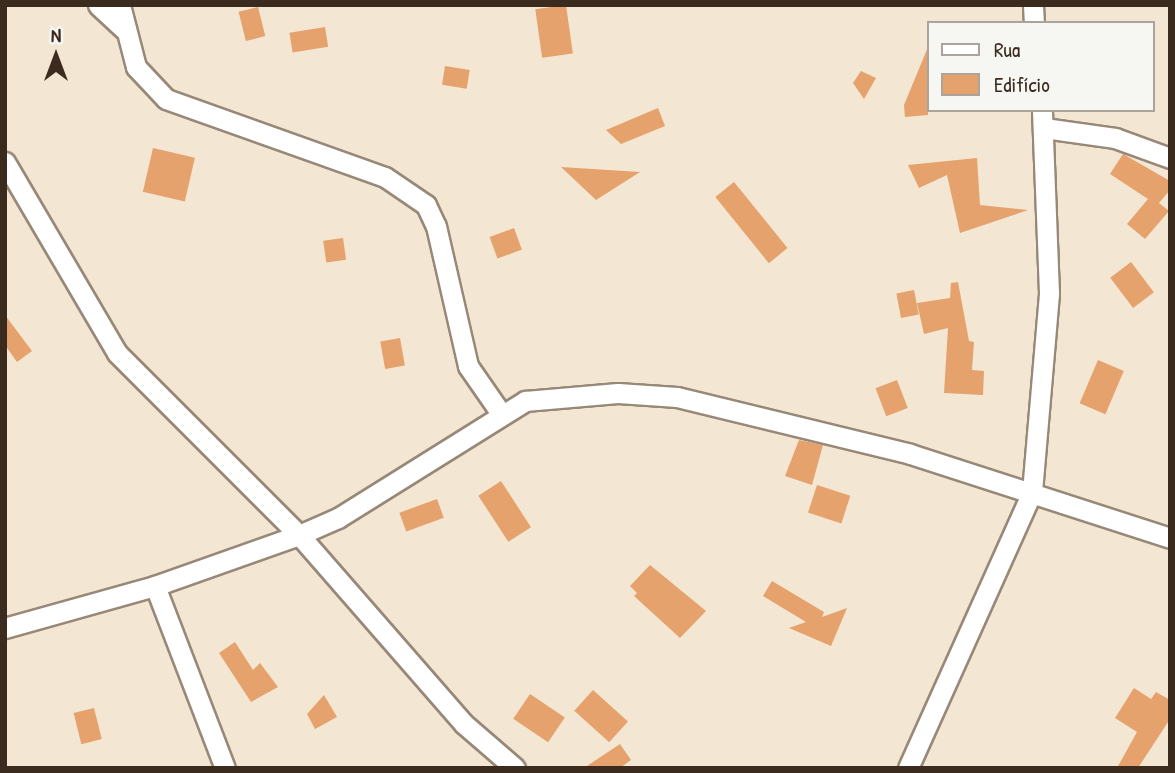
<!DOCTYPE html>
<html>
<head>
<meta charset="utf-8">
<style>
	body { margin:0 }
	#map { position:relative; width:1175px; height:773px; overflow:hidden; background:#f3e6d2; font-family:"Patrick Hand",sans-serif }
	div>[style] { position:absolute }
	.building>* { inset:0; background:#e5a26c; transform-origin:0 0 }
	.roads { filter:drop-shadow(2px 0 #978878) drop-shadow(-2px 0 #978878) drop-shadow(0 2px #978878) drop-shadow(0 -2px #978878) }
	.minor>* { height:19px; margin:-9.5px; padding:0 9.5px; transform-origin:9.5px; border-radius:9.5px; background:#fff }
	span { translate:-50% -50%; white-space:nowrap; text-align:center; line-height:1.15; -webkit-text-stroke:5px #f6f6f2; paint-order:stroke }
	.frame { position:absolute; inset:0; border:7px solid #3b2a1e; pointer-events:none }
	.legend { position:absolute; left:927px; top:21px; width:228px; height:91px; box-sizing:border-box; background:#f6f6f2; border:2px solid #aba49d; margin:0; padding:9px 12px; list-style:none; font-size:21px; color:#3b2a1e }
	.legend li { display:flex; align-items:center; gap:14px; height:35px }
	.legend b { width:35px; border:2px solid #aba49d }
	.north { position:absolute; left:21px; top:21px; width:70px; height:70px; -webkit-text-stroke:5px #f6f6f2; paint-order:stroke; rotate:0deg; font-size:19px; font-weight:700; line-height:28px; text-align:center; color:#3b2a1e }
	.north::after { content:''; display:block; margin:auto; width:24px; height:32px; background:#3b2a1e; clip-path:polygon(50% 0,100% 100%,50% 72%,0 100%) }
</style>
</head>
<body>
<div id="map">
	<div class="building">
		<i style="left:566px;top:5px;width:49px;height:31px;rotate:82deg"></i>
		<i style="left:258px;top:7px;width:30px;height:20px;rotate:76deg"></i>
		<i style="left:325px;top:27px;width:20px;height:36px;rotate:81deg"></i>
		<i style="clip-path:polygon(928px 47px,928px 115px,905px 117px,904px 105px)"></i>
		<i style="left:445px;top:66px;width:25px;height:19px;rotate:9deg"></i>
		<i style="clip-path:polygon(861px 71px,876px 78px,864px 99px,853px 83px)"></i>
		<i style="clip-path:polygon(658px 108px,665px 126px,621px 144px,606px 130px)"></i>
		<i style="left:153px;top:148px;width:43px;height:45px;rotate:13deg"></i>
		<i style="clip-path:polygon(1123px 154px,1170px 181px,1170px 190px,1159px 203px,1169px 211px,1145px 239px,1127px 224px,1148px 199px,1110px 174px)"></i>
		<i style="clip-path:polygon(977px 158px,980px 205px,1028px 210px,960px 233px,947px 175px,919px 188px,908px 165px)"></i>
		<i style="clip-path:polygon(561px 167px,640px 172px,596px 200px)"></i>
		<i style="left:734px;top:182px;width:85px;height:24px;rotate:51deg"></i>
		<i style="left:514px;top:228px;width:23px;height:26px;rotate:70deg"></i>
		<i style="left:343px;top:238px;width:22px;height:20px;rotate:82deg"></i>
		<i style="left:1131px;top:262px;width:38px;height:26px;rotate:53deg"></i>
		<i style="clip-path:polygon(958px 282px,969px 341px,974px 342px,972px 370px,984px 371px,983px 395px,944px 393px,948px 328px,924px 334px,917px 303px,950px 298px,951px 283px)"></i>
		<i style="left:914px;top:290px;width:25px;height:18px;rotate:79deg"></i>
		<i style="clip-path:polygon(5px 315px,32px 351px,17px 362px,5px 345px)"></i>
		<i style="left:400px;top:338px;width:28px;height:20px;rotate:80deg"></i>
		<i style="left:1098px;top:360px;width:28px;height:47px;rotate:23deg"></i>
		<i style="left:897px;top:380px;width:30px;height:23px;rotate:69deg"></i>
		<i style="clip-path:polygon(799px 440px,823px 445px,812px 485px,785px 476px)"></i>
		<i style="left:501px;top:481px;width:55px;height:27px;rotate:57deg"></i>
		<i style="left:817px;top:485px;width:35px;height:29px;rotate:18deg"></i>
		<i style="left:437px;top:499px;width:20px;height:40px;rotate:70deg"></i>
		<i style="clip-path:polygon(650px 565px,706px 611px,680px 638px,634px 596px,637px 593px,630px 586px)"></i>
		<i style="clip-path:polygon(772px 581px,824px 612px,822px 617px,847px 608px,831px 646px,789px 628px,806px 622px,763px 596px)"></i>
		<i style="clip-path:polygon(235px 642px,253px 670px,260px 663px,278px 687px,251px 702px,219px 653px)"></i>
		<i style="clip-path:polygon(1134px 688px,1151px 699px,1156px 692px,1170px 700px,1170px 719px,1138px 768px,1117px 768px,1137px 732px,1115px 718px)"></i>
		<i style="left:593px;top:690px;width:47px;height:28px;rotate:42deg"></i>
		<i style="left:530px;top:694px;width:42px;height:30px;rotate:34deg"></i>
		<i style="clip-path:polygon(324px 695px,337px 717px,315px 729px,307px 714px)"></i>
		<i style="left:94px;top:708px;width:32px;height:21px;rotate:76deg"></i>
		<i style="clip-path:polygon(620px 744px,631px 760px,620px 768px,584px 768px)"></i>
	</div>
	<div class="roads">
		<div class="minor">
			<i style="left:98px;top:5px;width:35px;rotate:43deg"></i>
			<i style="left:120px;top:5px;width:64px;rotate:75.5deg"></i>
			<i style="left:136px;top:67px;width:44px;rotate:46.8deg"></i>
			<i style="left:166px;top:99px;width:232px;rotate:19.6deg"></i>
			<i style="left:385px;top:177px;width:50px;rotate:34.3deg"></i>
			<i style="left:426px;top:205px;width:23px;rotate:65deg"></i>
			<i style="left:436px;top:226px;width:144px;rotate:77.1deg"></i>
			<i style="left:468px;top:366px;width:56px;rotate:55.2deg"></i>
			<i style="left:1033px;top:5px;width:18px;rotate:87deg"></i>
			<i style="left:1044px;top:128px;width:72px;rotate:8deg"></i>
			<i style="left:1115px;top:138px;width:59px;rotate:20deg"></i>
			<i style="left:5px;top:162px;width:221px;rotate:59.6deg"></i>
			<i style="left:117px;top:353px;width:257px;rotate:45deg"></i>
			<i style="left:299px;top:535px;width:153px;rotate:160.5deg"></i>
			<i style="left:155px;top:586px;width:156px;rotate:164.4deg"></i>
			<i style="left:155px;top:586px;width:195px;rotate:69deg"></i>
			<i style="left:515px;top:768px;width:67px;rotate:-139.2deg"></i>
			<i style="left:464px;top:724px;width:251px;rotate:-131.1deg"></i>
			<i style="left:299px;top:535px;width:43px;rotate:-23.6deg"></i>
			<i style="left:338px;top:518px;width:221px;rotate:-32deg"></i>
			<i style="left:525px;top:401px;width:93px;rotate:-4.9deg"></i>
			<i style="left:618px;top:393px;width:59px;rotate:3.9deg"></i>
			<i style="left:677px;top:397px;width:240px;rotate:13.7deg"></i>
			<i style="left:910px;top:454px;width:273px;rotate:17.9deg"></i>
			<i style="left:908px;top:768px;width:303px;rotate:-65.8deg"></i>
			<i style="left:1032px;top:492px;width:200px;rotate:-85.1deg"></i>
			<i style="left:1049px;top:293px;width:183px;rotate:-92.2deg"></i>
		</div>
	</div>
	<div class="frame"></div>
	<ul class="legend">
	<li><b style="height:9px;background:#fff"></b>Rua</li>
	<li><b style="height:19px;background:#e5a26c"></b>Edifício</li>
	</ul>
	<div class="north">N</div>
</div>
</body>
</html>
